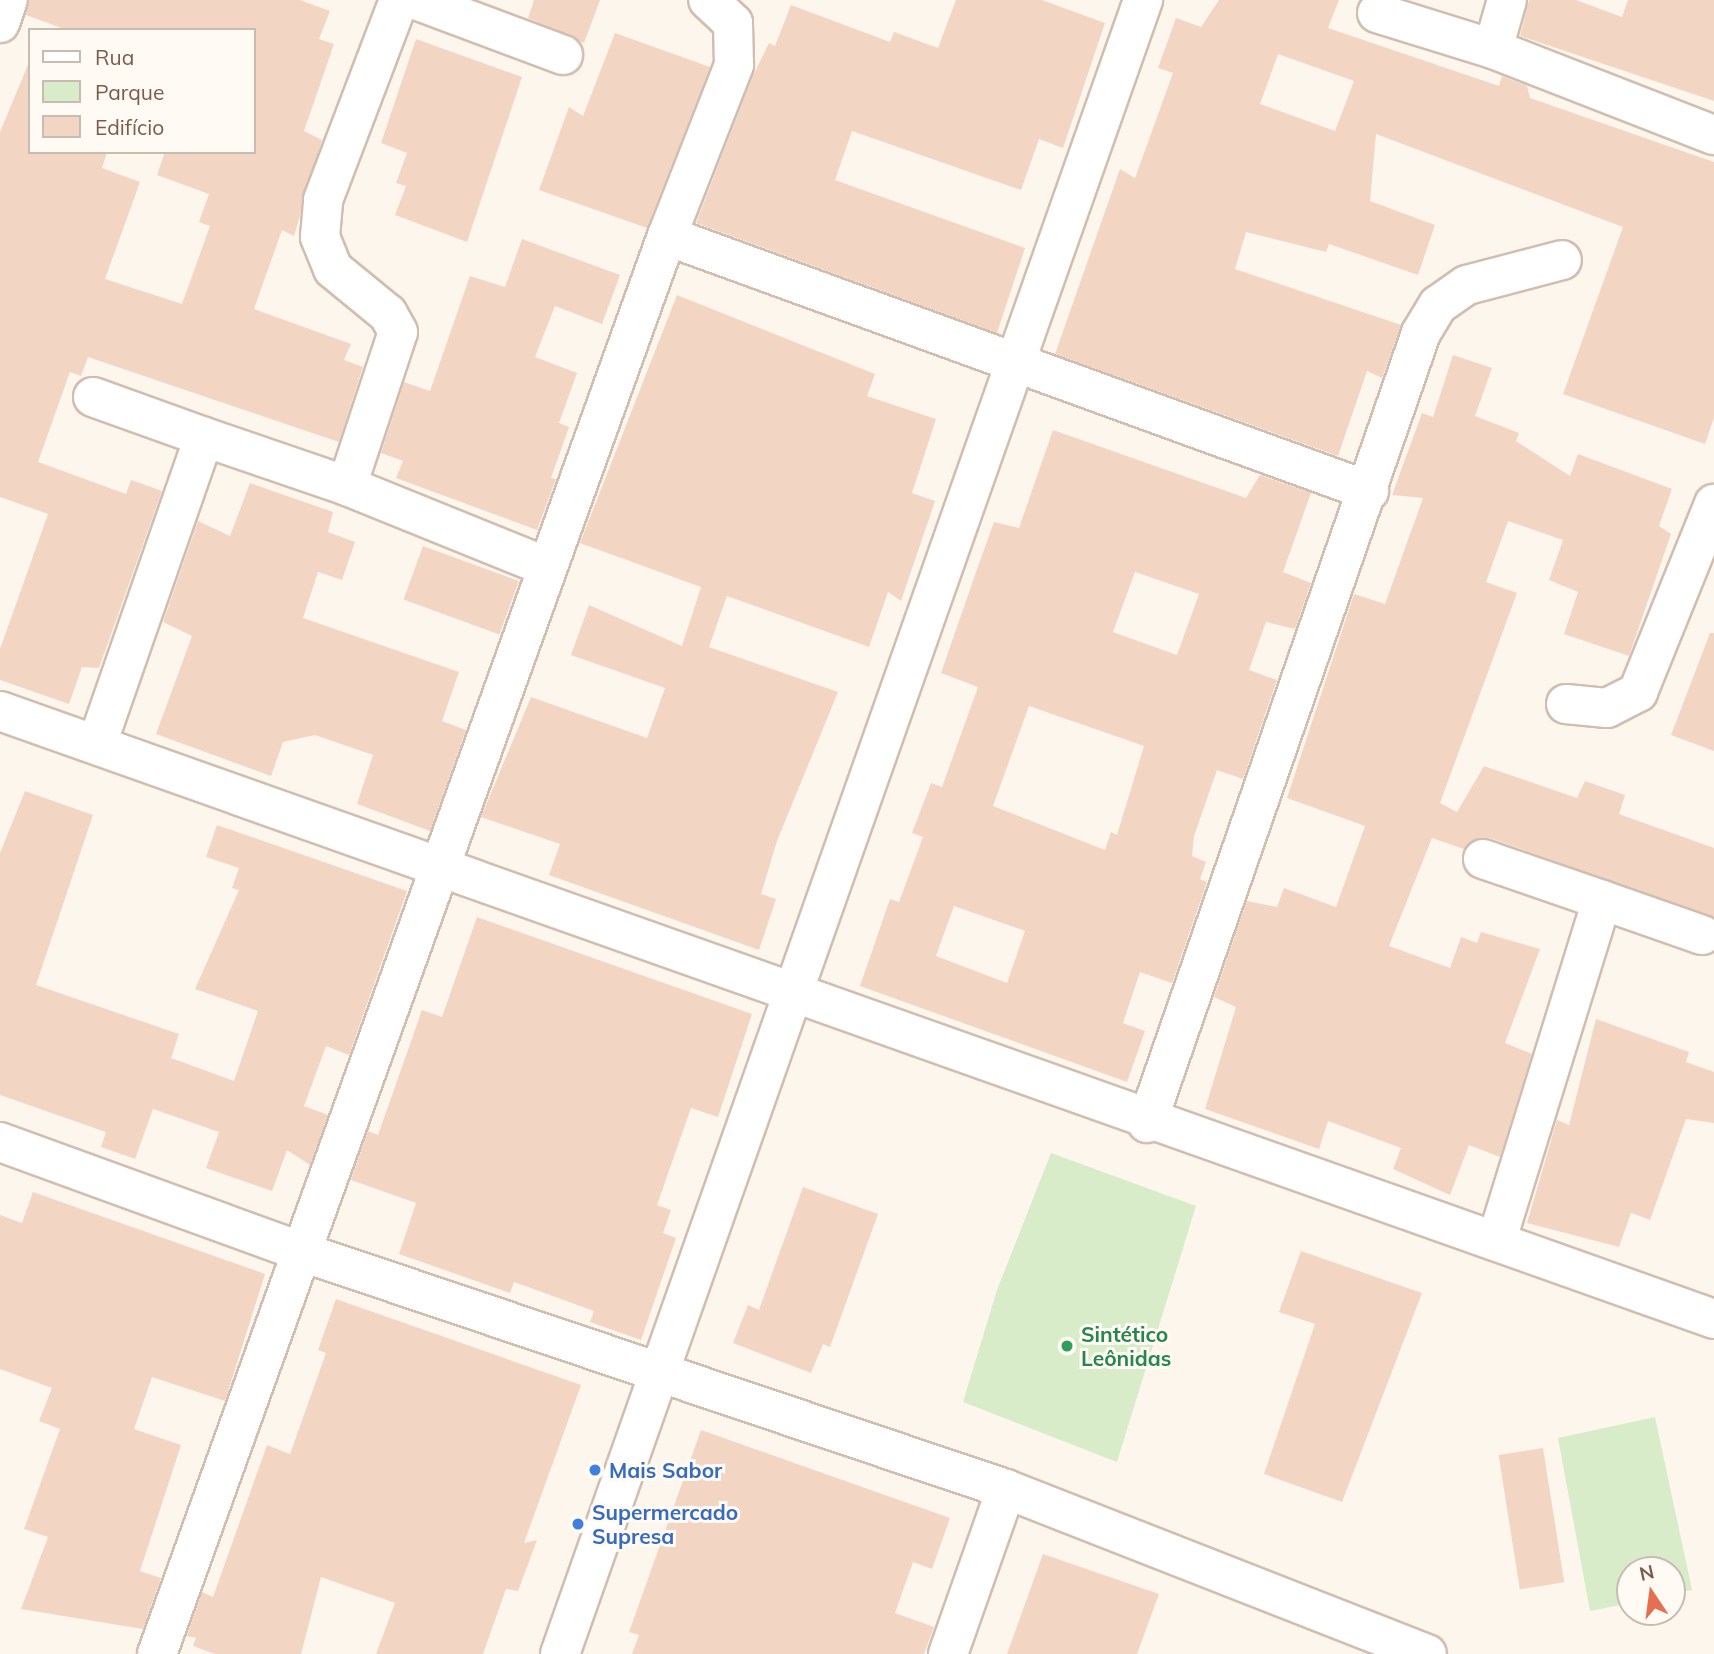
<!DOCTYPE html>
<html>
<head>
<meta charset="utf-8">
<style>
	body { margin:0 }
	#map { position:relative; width:1714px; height:1654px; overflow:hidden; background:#fdf6ec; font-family:Mulish,sans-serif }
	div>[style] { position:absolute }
	.green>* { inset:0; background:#d8ecc9 }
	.building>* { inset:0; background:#f3d5c3; transform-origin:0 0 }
	.roads { filter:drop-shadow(2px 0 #d1beb0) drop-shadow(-2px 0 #d1beb0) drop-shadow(0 2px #d1beb0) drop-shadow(0 -2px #d1beb0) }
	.street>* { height:38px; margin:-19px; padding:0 19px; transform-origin:19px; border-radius:19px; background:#fff }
	.dots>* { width:19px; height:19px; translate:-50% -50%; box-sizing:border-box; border:4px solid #fffaf3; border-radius:50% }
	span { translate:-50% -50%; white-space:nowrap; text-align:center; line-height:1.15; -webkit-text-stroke:6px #fffaf3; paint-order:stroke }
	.leisure-label { font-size:21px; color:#27864d; font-weight:700 }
	.left { translate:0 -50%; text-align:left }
	.shop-label { font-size:21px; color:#366cbe; font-weight:700 }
	.legend { position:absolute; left:28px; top:28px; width:228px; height:126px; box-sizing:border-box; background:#fffaf3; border:2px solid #cabbb1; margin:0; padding:9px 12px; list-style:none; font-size:21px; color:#7a5c4d }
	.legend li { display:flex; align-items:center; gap:14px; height:35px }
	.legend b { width:35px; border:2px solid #cabbb1 }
	.north { position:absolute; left:1616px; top:1556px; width:70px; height:70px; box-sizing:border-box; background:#fffaf3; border:2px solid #cabbb1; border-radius:50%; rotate:347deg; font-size:19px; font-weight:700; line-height:28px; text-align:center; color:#7a5c4d }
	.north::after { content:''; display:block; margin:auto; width:24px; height:32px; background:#e76f51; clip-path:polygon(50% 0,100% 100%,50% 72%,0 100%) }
</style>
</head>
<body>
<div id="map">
	<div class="green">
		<i style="clip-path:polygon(1051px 1153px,1196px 1206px,1117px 1462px,963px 1402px,997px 1290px)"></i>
		<i style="clip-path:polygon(1655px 1417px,1692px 1590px,1672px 1594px,1672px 1570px,1630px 1570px,1630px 1603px,1590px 1611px,1558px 1438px)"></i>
	</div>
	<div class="building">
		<i style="clip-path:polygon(29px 0,300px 0,330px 11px,319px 39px,334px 44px,304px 131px,322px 140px,294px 236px,282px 230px,254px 309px,351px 344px,344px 360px,363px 367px,339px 442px,88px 357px,81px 376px,70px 372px,38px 462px,126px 494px,131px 480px,162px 491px,99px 668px,82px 667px,69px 704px,0 680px,0 649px,48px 514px,0 497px,0 132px,30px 60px,30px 152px,107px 152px,102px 168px,140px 182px,105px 279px,182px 304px,210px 226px,199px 222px,209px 194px,157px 175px,165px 152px,254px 152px,254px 30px,67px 30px,26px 15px)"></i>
		<i style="clip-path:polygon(534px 0,600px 0,584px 43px,528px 18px)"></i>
		<i style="clip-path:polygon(956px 0,1042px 0,1105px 23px,1063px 148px,1039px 139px,1021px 190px,852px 131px,835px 180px,1025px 248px,997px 333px,696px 223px,752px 78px,769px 43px,775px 46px,791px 5px,890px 42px,894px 32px,938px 48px)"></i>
		<i style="clip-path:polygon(evenodd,1219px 0,1339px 0,1328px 28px,1499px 86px,1502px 76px,1527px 86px,1530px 98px,1714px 162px,1714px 418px,1705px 444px,1563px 394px,1623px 227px,1376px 134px,1370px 201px,1435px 225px,1418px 275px,1329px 244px,1326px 252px,1246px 232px,1235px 269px,1401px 325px,1382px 378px,1367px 371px,1338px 456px,1055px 354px,1120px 169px,1135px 178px,1173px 73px,1158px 68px,1176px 18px,1201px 27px,1219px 0,1278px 54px,1354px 81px,1335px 131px,1260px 104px,1278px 54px)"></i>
		<i style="clip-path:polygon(1529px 0,1576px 0,1622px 17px,1628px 0,1714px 0,1714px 101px,1520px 36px)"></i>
		<i style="clip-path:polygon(615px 33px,710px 67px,647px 228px,539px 190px,569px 107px,583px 116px)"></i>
		<i style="clip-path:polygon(416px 39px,522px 77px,467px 242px,395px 215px,406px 186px,396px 183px,407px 153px,381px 143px)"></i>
		<i style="clip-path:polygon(522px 239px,620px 275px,602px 324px,555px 306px,535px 357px,577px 373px,559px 423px,569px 427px,551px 478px,556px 479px,537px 530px,396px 478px,403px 461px,381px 453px,404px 382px,430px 391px,470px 276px,505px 287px)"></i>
		<i style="clip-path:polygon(677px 295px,875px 374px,867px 396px,936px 419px,912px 493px,935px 501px,901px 601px,888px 592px,869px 647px,727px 596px,709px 647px,838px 692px,777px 841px,761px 894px,776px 899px,759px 950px,549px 875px,560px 844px,481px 817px,531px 697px,647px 738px,665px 688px,571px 655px,589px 605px,682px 646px,701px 587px,580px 543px)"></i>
		<i style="clip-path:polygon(1453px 355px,1492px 368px,1475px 416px,1519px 433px,1516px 441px,1570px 476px,1578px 454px,1672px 489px,1659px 526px,1671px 534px,1629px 656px,1564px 634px,1578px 592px,1549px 580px,1563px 540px,1508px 521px,1486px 582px,1517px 593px,1440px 803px,1457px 812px,1484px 766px,1577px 798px,1585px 781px,1625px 795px,1619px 814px,1714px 848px,1714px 918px,1490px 838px,1478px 838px,1464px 849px,1432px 838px,1389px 946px,1450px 968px,1461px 937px,1477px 943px,1481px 932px,1540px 949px,1505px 1043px,1532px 1054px,1500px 1157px,1469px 1145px,1450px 1195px,1393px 1169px,1401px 1148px,1328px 1121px,1319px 1149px,1205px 1109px,1236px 1007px,1214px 997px,1247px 901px,1277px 907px,1284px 888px,1336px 907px,1365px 826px,1287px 798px,1354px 594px,1385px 604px,1423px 498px,1392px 495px,1422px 413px,1433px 417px)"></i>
		<i style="clip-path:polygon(evenodd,1053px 430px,1246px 498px,1260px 475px,1311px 493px,1283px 572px,1311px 583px,1295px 629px,1266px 622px,1249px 670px,1277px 680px,1243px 779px,1217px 770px,1194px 836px,1192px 856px,1206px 862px,1200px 879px,1207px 882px,1172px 983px,1140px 972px,1123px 1023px,1145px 1031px,1127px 1082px,860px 986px,890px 899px,899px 902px,923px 837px,912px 833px,931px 783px,942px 787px,978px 687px,941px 673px,976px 572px,994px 522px,1019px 528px,1053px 430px,1135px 572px,1199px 594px,1177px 655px,1113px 632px,1135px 572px,1053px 430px,1029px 706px,1144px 746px,1117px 835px,1111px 832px,1105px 850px,993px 806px,1029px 706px,1053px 430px,954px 906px,1025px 931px,1007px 983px,936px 956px,954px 906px)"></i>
		<i style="clip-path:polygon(250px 483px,333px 512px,328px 532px,355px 542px,342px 580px,318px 572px,303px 618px,459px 672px,442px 721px,466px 730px,430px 831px,357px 804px,373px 755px,315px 735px,283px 742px,271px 776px,156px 734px,192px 636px,163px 622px,198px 521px,230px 536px)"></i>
		<i style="left:423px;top:546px;width:102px;height:57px;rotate:20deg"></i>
		<i style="clip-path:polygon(1710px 633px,1714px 633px,1714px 751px,1671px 735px)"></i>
		<i style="clip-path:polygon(25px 791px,93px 815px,36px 985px,179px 1034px,171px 1058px,234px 1081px,258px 1011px,195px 989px,239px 890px,232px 888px,239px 868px,206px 857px,217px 825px,407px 891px,349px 1055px,326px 1046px,304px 1106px,328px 1115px,310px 1165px,287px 1150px,272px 1191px,206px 1168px,219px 1132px,153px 1109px,135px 1159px,101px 1147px,106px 1132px,0 1095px,0 853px)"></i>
		<i style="clip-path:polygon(477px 917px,752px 1014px,718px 1117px,691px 1108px,657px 1205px,671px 1210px,663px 1233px,676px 1238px,641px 1340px,590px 1322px,594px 1311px,514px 1282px,510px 1293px,399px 1254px,416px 1203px,351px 1180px,368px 1131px,378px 1135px,422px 1010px,442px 1017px)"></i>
		<i style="clip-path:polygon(1596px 1019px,1689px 1052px,1686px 1062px,1714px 1072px,1714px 1123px,1686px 1119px,1650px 1220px,1631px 1213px,1619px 1247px,1527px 1223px,1557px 1120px,1569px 1125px)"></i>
		<i style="clip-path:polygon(803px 1187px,878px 1214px,830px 1347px,823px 1344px,811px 1373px,733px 1343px,748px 1305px,759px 1310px)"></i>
		<i style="clip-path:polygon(33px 1192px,265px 1274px,225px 1401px,152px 1377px,134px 1429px,181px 1445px,140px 1571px,161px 1578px,143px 1629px,21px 1609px,48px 1537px,24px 1529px,60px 1429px,39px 1421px,52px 1388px,0 1369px,0 1215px,22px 1223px)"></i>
		<i style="clip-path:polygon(1301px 1251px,1422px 1293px,1342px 1502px,1264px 1474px,1315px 1324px,1279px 1312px)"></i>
		<i style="clip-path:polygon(336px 1299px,581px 1385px,524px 1543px,537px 1540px,518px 1591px,506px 1589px,483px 1654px,376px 1654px,395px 1603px,321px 1577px,301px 1654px,215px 1654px,193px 1646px,196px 1638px,187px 1636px,202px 1592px,213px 1597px,267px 1445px,290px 1454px,326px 1353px,318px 1350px)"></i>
		<i style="clip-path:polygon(701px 1430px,950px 1518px,932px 1569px,913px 1562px,895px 1613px,934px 1627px,924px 1654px,632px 1654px,639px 1635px,629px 1632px)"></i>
		<i style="left:1543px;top:1448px;width:136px;height:45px;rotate:81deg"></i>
		<i style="clip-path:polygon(1043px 1554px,1159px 1594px,1137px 1654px,1007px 1654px)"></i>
	</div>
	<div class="roads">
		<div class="street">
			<i style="left:416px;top:0;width:157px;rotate:20.5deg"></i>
			<i style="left:1377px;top:13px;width:121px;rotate:17.2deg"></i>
			<i style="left:1493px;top:49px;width:51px;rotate:-74.1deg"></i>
			<i style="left:0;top:23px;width:24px;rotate:-71deg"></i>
			<i style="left:1493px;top:49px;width:237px;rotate:21.3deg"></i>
			<i style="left:667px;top:236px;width:747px;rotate:19.96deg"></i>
			<i style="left:93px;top:397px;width:118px;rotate:19.8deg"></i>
			<i style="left:204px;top:437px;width:326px;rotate:109.2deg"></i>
			<i style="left:204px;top:437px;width:151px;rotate:18.9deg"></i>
			<i style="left:347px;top:486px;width:162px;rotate:-71.7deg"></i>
			<i style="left:398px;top:332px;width:21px;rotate:-119deg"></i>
			<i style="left:388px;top:314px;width:71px;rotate:-140.7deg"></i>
			<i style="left:333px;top:269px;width:35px;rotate:-112deg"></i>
			<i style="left:320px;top:237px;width:37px;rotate:-85deg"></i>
			<i style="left:323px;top:200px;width:214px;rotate:-69.2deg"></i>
			<i style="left:347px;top:486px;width:216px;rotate:22deg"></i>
			<i style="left:1566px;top:704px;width:41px;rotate:5.6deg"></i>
			<i style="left:1607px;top:708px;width:35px;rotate:-27deg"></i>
			<i style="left:1638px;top:692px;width:203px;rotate:-68deg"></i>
			<i style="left:0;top:711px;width:1819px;rotate:19.53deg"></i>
			<i style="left:1483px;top:859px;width:126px;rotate:19deg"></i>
			<i style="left:1602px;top:900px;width:356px;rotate:107.2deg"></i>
			<i style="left:1602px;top:900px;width:106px;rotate:19.3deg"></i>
			<i style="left:1147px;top:1123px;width:836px;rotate:-70.87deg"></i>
			<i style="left:1421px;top:333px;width:33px;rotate:-59deg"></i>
			<i style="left:1438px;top:305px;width:35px;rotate:-35deg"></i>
			<i style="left:1467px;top:285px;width:98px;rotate:-14.7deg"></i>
			<i style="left:0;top:1142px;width:325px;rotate:20deg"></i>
			<i style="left:305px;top:1253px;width:740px;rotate:18.61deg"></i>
			<i style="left:1006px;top:1489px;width:452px;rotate:21.4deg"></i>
			<i style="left:157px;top:1654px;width:1507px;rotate:-70.22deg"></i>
			<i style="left:667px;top:236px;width:184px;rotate:-68.6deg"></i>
			<i style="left:734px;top:65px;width:42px;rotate:-91.4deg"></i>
			<i style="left:733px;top:23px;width:34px;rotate:-137deg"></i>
			<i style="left:560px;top:1654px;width:1754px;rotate:-70.58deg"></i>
			<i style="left:948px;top:1654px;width:175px;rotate:-70.6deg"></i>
		</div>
	</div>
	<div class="dots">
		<i style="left:1067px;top:1346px;background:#2e9e5b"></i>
		<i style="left:595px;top:1470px;background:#3f7fe0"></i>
		<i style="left:578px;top:1524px;background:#3f7fe0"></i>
	</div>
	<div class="leisure-label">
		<span class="left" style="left:1081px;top:1346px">Sintético<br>Leônidas</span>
	</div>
	<div class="shop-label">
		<span class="left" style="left:609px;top:1470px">Mais Sabor</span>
		<span class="left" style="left:592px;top:1524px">Supermercado<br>Supresa</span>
	</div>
	<ul class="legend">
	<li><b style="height:9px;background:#fff"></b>Rua</li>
	<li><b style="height:19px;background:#d8ecc9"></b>Parque</li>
	<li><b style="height:19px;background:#f3d5c3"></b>Edifício</li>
	</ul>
	<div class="north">N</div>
</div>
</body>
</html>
